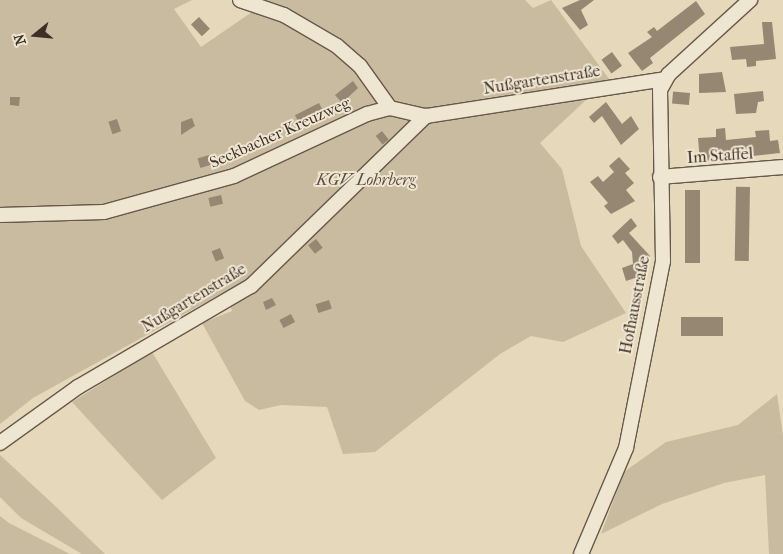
<!DOCTYPE html>
<html>
<head>
<meta charset="utf-8">
<style>
	body { margin:0 }
	#map { position:relative; width:783px; height:554px; overflow:hidden; background:#e6d8ba; font-family:"IM FELL French Canon",serif }
	div>[style] { position:absolute }
	.green>* { inset:0; background:#c9bba0 }
	.building>* { inset:0; background:#958772; transform-origin:0 0 }
	.roads { filter:drop-shadow(1px 0 #67594a) drop-shadow(-1px 0 #67594a) drop-shadow(0 1px #67594a) drop-shadow(0 -1px #67594a) }
	.minor>* { height:14px; margin:-7px; padding:0 7px; transform-origin:7px; border-radius:7px; background:#efe6d2 }
	span { translate:-50% -50%; white-space:nowrap; text-align:center; line-height:1.15; -webkit-text-stroke:4px #efe6d2; paint-order:stroke }
	.street-label { font-size:16px; color:#3d2f24 }
	.park-label { font-size:16px; color:#594b3d; font-style:italic }
	.north { position:absolute; left:10px; top:10px; width:50px; height:50px; -webkit-text-stroke:4px #efe6d2; paint-order:stroke; rotate:253deg; font-size:14px; font-weight:700; line-height:20px; text-align:center; color:#3d2f24 }
	.north::after { content:''; display:block; margin:auto; width:18px; height:22px; background:#3d2f24; clip-path:polygon(50% 0,100% 100%,50% 72%,0 100%) }
</style>
</head>
<body>
<div id="map">
	<div class="green">
		<i style="clip-path:polygon(0 0,192px 0,174px 9px,201px 47px,258px 8px,240px 0,525px 0,533px 8px,551px 0,612px 83px,602px 85px,540px 143px,562px 169px,581px 246px,626px 313px,563px 342px,531px 336px,500px 354px,375px 452px,343px 454px,327px 407px,281px 405px,259px 410px,245px 401px,202px 323px,232px 311px,226px 291px,33px 398px,0 424px)"></i>
		<i style="clip-path:polygon(152px 352px,216px 458px,162px 500px,72px 402px)"></i>
		<i style="clip-path:polygon(777px 394px,783px 436px,783px 554px,769px 554px,765px 475px,724px 483px,662px 504px,601px 534px,624px 472px,666px 442px,738px 425px)"></i>
		<i style="clip-path:polygon(0 455px,52px 503px,105px 554px,82px 554px,21px 518px,0 497px)"></i>
		<i style="clip-path:polygon(0 516px,9px 523px,70px 554px,0 554px)"></i>
	</div>
	<div class="building">
		<i style="clip-path:polygon(580px 0,594px 0,581px 10px,588px 25px,580px 30px,562px 8px)"></i>
		<i style="clip-path:polygon(696px 1px,705px 14px,650px 58px,653px 63px,642px 71px,628px 53px,652px 37px,647px 32px,654px 27px,657px 31px)"></i>
		<i style="left:199px;top:17px;width:16px;height:11px;rotate:47deg"></i>
		<i style="clip-path:polygon(762px 22px,772px 22px,776px 59px,756px 61px,756px 66px,747px 67px,746px 59px,732px 60px,730px 47px,764px 44px)"></i>
		<i style="left:612px;top:52px;width:17px;height:13px;rotate:54deg"></i>
		<i style="clip-path:polygon(722px 72px,726px 92px,699px 93px,699px 74px)"></i>
		<i style="clip-path:polygon(353px 81px,358px 88px,342px 103px,335px 95px)"></i>
		<i style="clip-path:polygon(763px 91px,764px 101px,758px 102px,756px 113px,736px 114px,734px 94px)"></i>
		<i style="left:690px;top:93px;width:12px;height:17px;rotate:95deg"></i>
		<i style="clip-path:polygon(10px 97px,20px 97px,19px 106px,10px 105px)"></i>
		<i style="clip-path:polygon(606px 102px,622px 124px,631px 116px,639px 129px,621px 145px,602px 116px,594px 123px,589px 117px)"></i>
		<i style="left:319px;top:103px;width:11px;height:27px;rotate:63deg"></i>
		<i style="clip-path:polygon(192px 118px,195px 126px,181px 135px,181px 122px)"></i>
		<i style="left:117px;top:119px;width:13px;height:9px;rotate:72deg"></i>
		<i style="clip-path:polygon(725px 128px,726px 140px,756px 137px,755px 131px,769px 130px,770px 141px,778px 140px,780px 153px,700px 162px,698px 138px,716px 137px,716px 129px)"></i>
		<i style="left:382px;top:131px;width:11px;height:8px;rotate:52deg"></i>
		<i style="left:209px;top:155px;width:10px;height:12px;rotate:73deg"></i>
		<i style="clip-path:polygon(619px 157px,630px 169px,625px 173px,634px 183px,626px 190px,635px 201px,611px 214px,604px 206px,608px 203px,590px 182px,598px 176px,603px 182px,614px 172px,609px 166px)"></i>
		<i style="left:750px;top:187px;width:74px;height:14px;rotate:91deg"></i>
		<i style="left:685px;top:190px;width:15px;height:73px"></i>
		<i style="left:221px;top:195px;width:9px;height:13px;rotate:77deg"></i>
		<i style="clip-path:polygon(631px 218px,637px 226px,629px 233px,650px 256px,643px 262px,647px 274px,626px 281px,622px 268px,633px 264px,632px 252px,623px 240px,618px 244px,612px 236px)"></i>
		<i style="left:316px;top:239px;width:11px;height:10px;rotate:52deg"></i>
		<i style="left:220px;top:248px;width:11px;height:9px;rotate:68deg"></i>
		<i style="clip-path:polygon(272px 298px,276px 305px,266px 310px,263px 302px)"></i>
		<i style="left:329px;top:300px;width:9px;height:14px;rotate:72deg"></i>
		<i style="left:291px;top:314px;width:9px;height:13px;rotate:63deg"></i>
		<i style="left:681px;top:317px;width:42px;height:19px"></i>
	</div>
	<div class="roads">
		<div class="minor">
			<i style="left:240px;top:0;width:46px;rotate:18.8deg"></i>
			<i style="left:284px;top:15px;width:61px;rotate:30.3deg"></i>
			<i style="left:337px;top:46px;width:30px;rotate:41deg"></i>
			<i style="left:360px;top:66px;width:52px;rotate:54.5deg"></i>
			<i style="left:426px;top:116px;width:241px;rotate:-8.8deg"></i>
			<i style="left:660px;top:177px;width:123px;rotate:-4.6deg"></i>
			<i style="left:0;top:215px;width:104px;rotate:-1.7deg"></i>
			<i style="left:104px;top:212px;width:135px;rotate:-15.5deg"></i>
			<i style="left:234px;top:176px;width:147px;rotate:-25deg"></i>
			<i style="left:367px;top:114px;width:24px;rotate:-15deg"></i>
			<i style="left:390px;top:108px;width:37px;rotate:13deg"></i>
			<i style="left:0;top:443px;width:96px;rotate:-35.7deg"></i>
			<i style="left:78px;top:387px;width:200px;rotate:-30.3deg"></i>
			<i style="left:251px;top:286px;width:244px;rotate:-44.2deg"></i>
			<i style="left:581px;top:554px;width:115px;rotate:-67deg"></i>
			<i style="left:626px;top:448px;width:191px;rotate:-78.8deg"></i>
			<i style="left:663px;top:261px;width:171px;rotate:-91deg"></i>
			<i style="left:660px;top:90px;width:18px;rotate:-61deg"></i>
			<i style="left:669px;top:74px;width:110px;rotate:-42.4deg"></i>
		</div>
	</div>
	<div class="street-label">
		<span style="left:542px;top:80px;rotate:-9deg">Nußgartenstraße</span>
		<span style="left:280px;top:133px;rotate:-24deg">Seckbacher Kreuzweg</span>
		<span style="left:720px;top:156px;rotate:-4deg">Im Staffel</span>
		<span style="left:194px;top:298px;rotate:-31deg">Nußgartenstraße</span>
		<span style="left:635px;top:305px;rotate:-79deg">Hofhausstraße</span>
	</div>
	<div class="park-label">
		<span style="left:366px;top:180px">KGV Lohrberg</span>
	</div>
	<div class="north">N</div>
</div>
</body>
</html>
